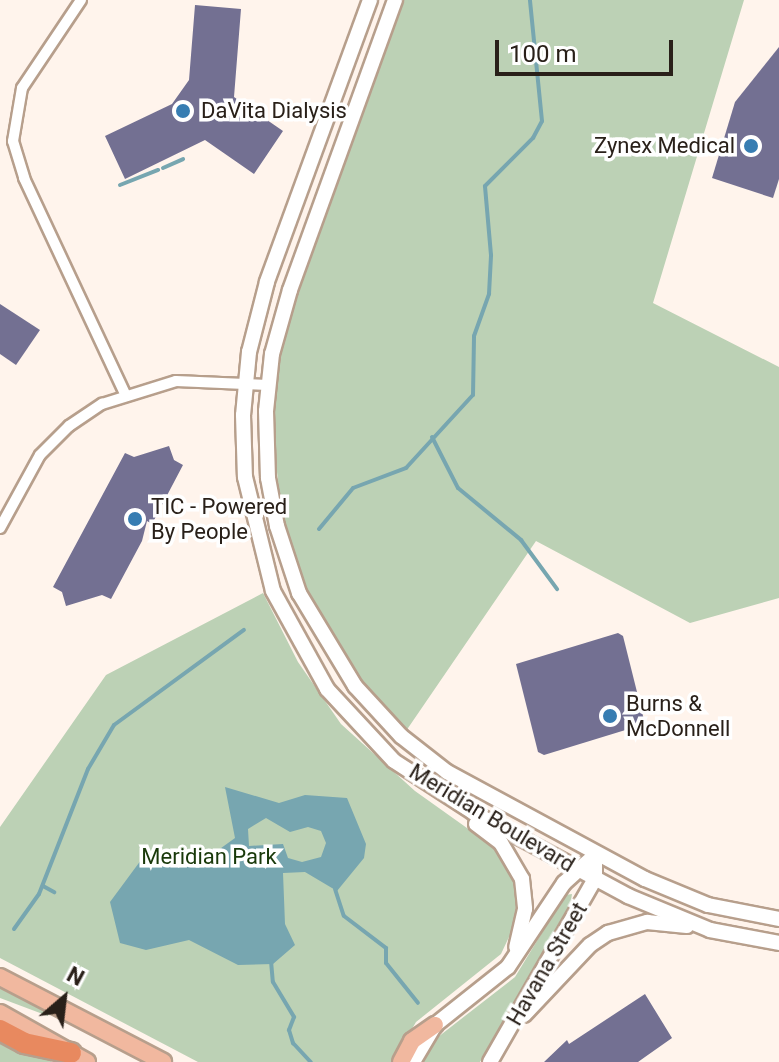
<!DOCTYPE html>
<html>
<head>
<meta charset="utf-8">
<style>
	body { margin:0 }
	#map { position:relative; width:779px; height:1062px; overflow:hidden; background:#fff4ec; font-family:Roboto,sans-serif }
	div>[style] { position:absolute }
	.green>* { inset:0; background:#bcd1b5 }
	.water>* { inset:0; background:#77a6b0 }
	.stream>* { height:4px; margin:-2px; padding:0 2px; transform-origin:2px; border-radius:2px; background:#77a6b0 }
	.building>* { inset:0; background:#737092 }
	.roads { filter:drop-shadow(2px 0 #b79f8c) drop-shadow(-2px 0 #b79f8c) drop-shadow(0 2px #b79f8c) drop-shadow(0 -2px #b79f8c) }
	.street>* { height:10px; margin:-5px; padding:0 5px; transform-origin:5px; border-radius:5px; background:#fff }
	.secondary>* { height:14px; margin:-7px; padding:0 7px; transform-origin:7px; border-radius:7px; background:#fff }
	.primary>* { height:16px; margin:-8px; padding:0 8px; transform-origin:8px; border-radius:8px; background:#f1b89f }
	.highway>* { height:20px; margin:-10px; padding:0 10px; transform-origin:10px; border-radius:10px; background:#e8895f }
	.dots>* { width:22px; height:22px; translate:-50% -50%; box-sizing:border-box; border:4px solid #fff; border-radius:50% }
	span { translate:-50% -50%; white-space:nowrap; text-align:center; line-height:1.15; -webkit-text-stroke:7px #fff; paint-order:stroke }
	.poi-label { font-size:22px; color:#292019 }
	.left { translate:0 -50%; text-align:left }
	.right { translate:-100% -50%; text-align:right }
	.street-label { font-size:22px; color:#292019 }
	.park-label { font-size:22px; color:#19390a }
	.north { position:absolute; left:24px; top:958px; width:80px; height:80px; -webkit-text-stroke:6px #fff; paint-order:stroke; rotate:28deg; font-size:22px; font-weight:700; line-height:32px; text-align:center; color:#292019 }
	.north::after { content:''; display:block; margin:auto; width:28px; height:36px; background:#292019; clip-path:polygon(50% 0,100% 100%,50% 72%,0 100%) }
	.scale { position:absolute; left:495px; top:40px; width:178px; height:36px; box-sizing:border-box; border:4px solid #292019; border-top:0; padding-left:10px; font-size:24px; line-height:28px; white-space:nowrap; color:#292019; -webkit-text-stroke:6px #fff; paint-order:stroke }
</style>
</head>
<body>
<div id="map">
	<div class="green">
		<i style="clip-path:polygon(402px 0,744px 0,653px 303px,779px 367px,779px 598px,690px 623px,536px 541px,406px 731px,359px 681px,305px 589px,281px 511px,272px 423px,280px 353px,293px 300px)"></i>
		<i style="clip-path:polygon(263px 593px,298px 662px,341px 724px,415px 791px,495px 848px,517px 888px,515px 924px,501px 954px,416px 1022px,393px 1062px,198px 1062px,0 958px,0 827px,106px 675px)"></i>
		<i style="clip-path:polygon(572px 894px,569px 913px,480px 1062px,421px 1062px,438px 1037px,515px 977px,565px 895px)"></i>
		<i style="clip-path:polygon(0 988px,49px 1013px,48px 1016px,0 998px)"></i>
		<i style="clip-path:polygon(0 1035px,38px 1055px,53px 1062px,0 1062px)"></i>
	</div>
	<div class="water">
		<i style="clip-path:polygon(evenodd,225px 787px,279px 803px,305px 795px,347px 798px,366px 844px,364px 858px,337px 891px,305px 872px,283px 873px,285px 924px,295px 945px,273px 964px,238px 965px,189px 940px,146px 950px,120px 943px,110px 902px,144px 856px,168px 849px,210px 856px,235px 838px,225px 787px,266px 818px,290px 832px,308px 827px,321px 831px,326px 843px,321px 857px,302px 862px,288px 858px,283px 844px,249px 846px,248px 829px,266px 818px)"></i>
	</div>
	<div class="stream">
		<i style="left:163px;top:168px;width:22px;rotate:-24deg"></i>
		<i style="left:120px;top:185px;width:41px;rotate:-21.5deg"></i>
		<i style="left:432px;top:437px;width:57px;rotate:63deg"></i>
		<i style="left:458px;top:488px;width:82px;rotate:39.5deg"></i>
		<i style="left:521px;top:540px;width:61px;rotate:53.7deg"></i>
		<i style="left:319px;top:529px;width:53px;rotate:-50.3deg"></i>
		<i style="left:353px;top:488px;width:57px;rotate:-20.7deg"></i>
		<i style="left:406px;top:468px;width:99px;rotate:-47.5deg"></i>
		<i style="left:473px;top:395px;width:59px;rotate:-89deg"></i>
		<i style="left:474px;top:336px;width:45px;rotate:-70.3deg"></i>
		<i style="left:489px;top:294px;width:39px;rotate:-87deg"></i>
		<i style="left:491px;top:255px;width:69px;rotate:-95deg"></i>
		<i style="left:485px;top:186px;width:68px;rotate:-45deg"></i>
		<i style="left:533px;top:138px;width:19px;rotate:-62deg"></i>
		<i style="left:542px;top:121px;width:122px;rotate:-95.7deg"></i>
		<i style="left:43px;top:886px;width:13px;rotate:29deg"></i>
		<i style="left:335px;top:889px;width:28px;rotate:72deg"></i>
		<i style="left:344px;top:916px;width:53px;rotate:37.3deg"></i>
		<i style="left:386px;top:948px;width:15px;rotate:90deg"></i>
		<i style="left:386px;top:963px;width:51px;rotate:51.3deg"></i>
		<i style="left:14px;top:929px;width:43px;rotate:-54.5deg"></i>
		<i style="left:39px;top:894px;width:134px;rotate:-68.6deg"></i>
		<i style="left:88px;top:769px;width:51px;rotate:-59.4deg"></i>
		<i style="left:114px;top:725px;width:161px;rotate:-36.2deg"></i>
		<i style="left:271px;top:961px;width:21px;rotate:85deg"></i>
		<i style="left:273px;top:982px;width:41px;rotate:59deg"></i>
		<i style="left:294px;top:1017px;width:14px;rotate:111deg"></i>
		<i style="left:289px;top:1030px;width:14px;rotate:73deg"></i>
		<i style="left:293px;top:1043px;width:26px;rotate:47deg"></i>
	</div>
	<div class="building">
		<i style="clip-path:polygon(195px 5px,241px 9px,234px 97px,283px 131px,254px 174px,205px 140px,125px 179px,105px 136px,172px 104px,189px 80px)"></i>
		<i style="clip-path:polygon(779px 47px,779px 179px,773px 198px,712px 178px,735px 102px)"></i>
		<i style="clip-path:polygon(0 304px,40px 330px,16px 365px,0 354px)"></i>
		<i style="clip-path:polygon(169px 446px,174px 460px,183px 465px,152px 524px,147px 521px,142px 541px,111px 599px,102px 595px,66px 606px,62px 592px,53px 587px,125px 453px,134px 457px)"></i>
		<i style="clip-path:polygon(618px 633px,623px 636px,645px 724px,544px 755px,538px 752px,516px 664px)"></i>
		<i style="clip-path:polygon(645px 994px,672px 1038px,645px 1057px,638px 1062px,544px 1062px,567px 1040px,569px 1044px)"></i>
	</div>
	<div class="roads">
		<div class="street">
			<i style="left:81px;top:0;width:106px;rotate:123.8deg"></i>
			<i style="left:22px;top:88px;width:54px;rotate:99.6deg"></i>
			<i style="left:13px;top:141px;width:39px;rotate:73deg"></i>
			<i style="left:24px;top:178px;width:238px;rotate:64.9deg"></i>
			<i style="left:0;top:528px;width:83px;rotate:-61.3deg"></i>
			<i style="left:40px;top:455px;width:41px;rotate:-45deg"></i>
			<i style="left:69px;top:426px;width:40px;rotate:-34deg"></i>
			<i style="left:102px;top:404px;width:77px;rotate:-17.3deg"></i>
			<i style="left:176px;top:381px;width:92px;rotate:2.5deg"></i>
		</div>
		<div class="secondary">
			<i style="left:370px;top:0;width:300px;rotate:110.1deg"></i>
			<i style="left:267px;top:282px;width:72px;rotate:104.4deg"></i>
			<i style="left:249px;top:352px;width:63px;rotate:95.4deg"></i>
			<i style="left:243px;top:415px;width:62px;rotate:88.2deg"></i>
			<i style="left:245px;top:477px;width:117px;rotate:76.2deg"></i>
			<i style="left:273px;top:591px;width:112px;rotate:61.1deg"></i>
			<i style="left:327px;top:689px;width:98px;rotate:47.1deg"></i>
			<i style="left:394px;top:761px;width:95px;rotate:33deg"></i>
			<i style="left:474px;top:813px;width:175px;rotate:28.3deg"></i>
			<i style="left:628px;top:896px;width:89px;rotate:22.5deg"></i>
			<i style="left:710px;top:930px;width:70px;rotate:10.7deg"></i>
			<i style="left:395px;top:0;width:308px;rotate:109.9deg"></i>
			<i style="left:290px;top:290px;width:66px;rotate:105.7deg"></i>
			<i style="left:272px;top:354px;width:57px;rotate:96deg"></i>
			<i style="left:266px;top:411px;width:67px;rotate:88.3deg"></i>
			<i style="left:268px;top:478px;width:49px;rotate:79.4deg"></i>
			<i style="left:277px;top:526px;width:71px;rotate:71.8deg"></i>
			<i style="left:299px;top:593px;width:109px;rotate:58.9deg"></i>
			<i style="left:355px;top:686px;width:68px;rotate:47.4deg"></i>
			<i style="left:401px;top:736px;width:58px;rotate:38deg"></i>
			<i style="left:447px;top:772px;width:225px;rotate:28.4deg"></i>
			<i style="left:645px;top:879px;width:68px;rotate:22.4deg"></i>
			<i style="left:708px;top:905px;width:72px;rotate:11.2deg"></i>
			<i style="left:476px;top:824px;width:31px;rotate:37deg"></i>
			<i style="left:501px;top:843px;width:42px;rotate:59.7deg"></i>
			<i style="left:522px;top:879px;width:30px;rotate:84deg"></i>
			<i style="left:525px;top:909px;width:39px;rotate:103deg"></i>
			<i style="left:524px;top:1015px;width:96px;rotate:-46.7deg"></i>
			<i style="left:590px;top:945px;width:22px;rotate:-34deg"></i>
			<i style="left:608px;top:933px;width:41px;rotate:-15.8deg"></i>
			<i style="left:647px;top:922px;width:40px;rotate:5.7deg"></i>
			<i style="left:413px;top:1062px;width:43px;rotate:-59.3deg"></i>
			<i style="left:435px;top:1025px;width:93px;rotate:-38.5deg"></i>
			<i style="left:508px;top:967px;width:101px;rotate:-56.3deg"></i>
			<i style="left:564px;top:883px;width:42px;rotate:-42.1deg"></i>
			<i style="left:490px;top:1062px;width:211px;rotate:-60.2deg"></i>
			<i style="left:595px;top:879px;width:24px;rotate:-90deg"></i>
		</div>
		<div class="primary">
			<i style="left:0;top:977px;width:184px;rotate:27.5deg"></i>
			<i style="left:0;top:1013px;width:100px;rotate:29.4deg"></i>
			<i style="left:401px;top:1062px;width:24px;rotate:-62deg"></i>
			<i style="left:412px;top:1041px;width:28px;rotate:-35deg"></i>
		</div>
		<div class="highway">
			<i style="left:0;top:1030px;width:27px;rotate:28deg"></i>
			<i style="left:24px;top:1043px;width:48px;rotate:12deg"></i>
		</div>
	</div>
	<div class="dots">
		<i style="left:183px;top:111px;background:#377db2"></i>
		<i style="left:751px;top:146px;background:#377db2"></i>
		<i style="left:135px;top:519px;background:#377db2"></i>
		<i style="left:610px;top:716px;background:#377db2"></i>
	</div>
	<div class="poi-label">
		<span class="left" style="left:201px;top:111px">DaVita Dialysis</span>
		<span class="right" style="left:735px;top:146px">Zynex Medical</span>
		<span class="left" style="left:151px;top:519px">TIC - Powered<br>By People</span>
		<span class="left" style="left:626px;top:716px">Burns &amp;<br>McDonnell</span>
	</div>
	<div class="street-label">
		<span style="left:492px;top:818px;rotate:31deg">Meridian Boulevard</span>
		<span style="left:547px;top:964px;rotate:-60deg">Havana Street</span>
	</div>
	<div class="park-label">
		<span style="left:209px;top:857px">Meridian Park</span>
	</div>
	<div class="north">N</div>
	<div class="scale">100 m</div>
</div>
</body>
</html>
